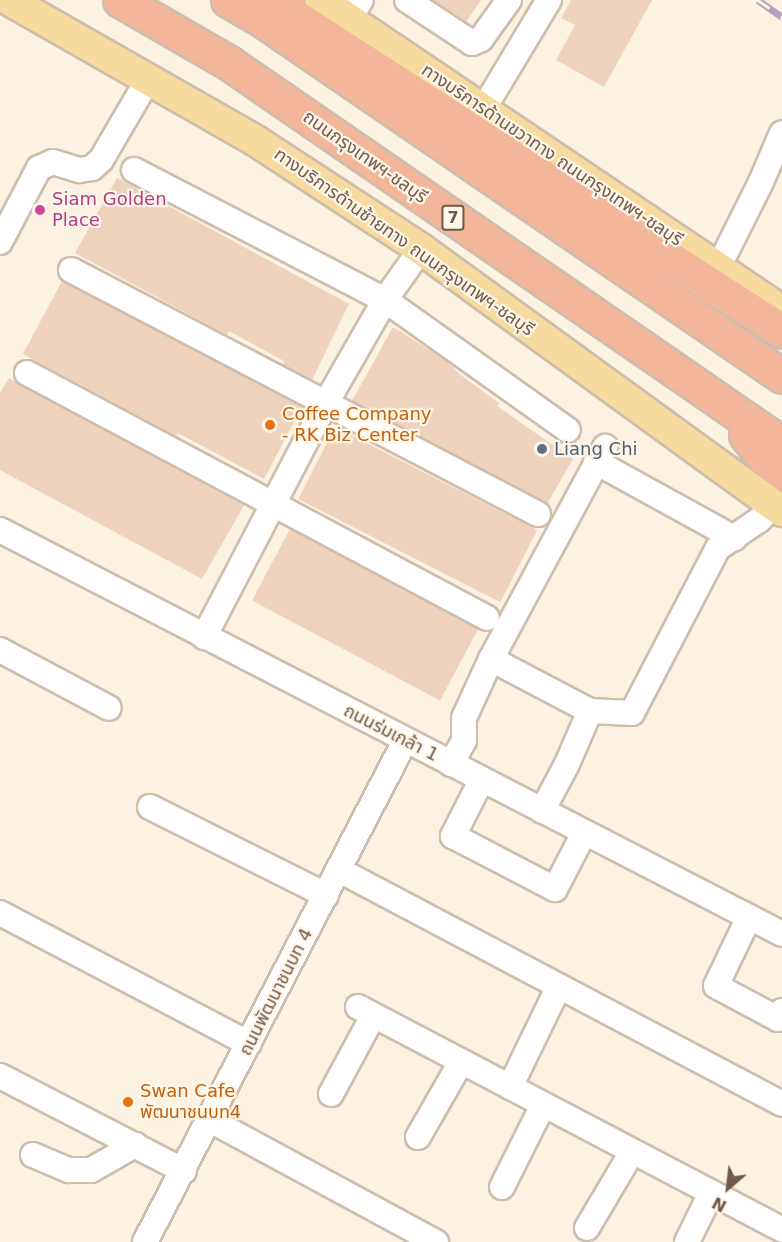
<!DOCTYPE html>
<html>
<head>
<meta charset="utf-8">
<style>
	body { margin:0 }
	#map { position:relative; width:782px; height:1242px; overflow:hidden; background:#fbf2e2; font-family:"DejaVu Sans","Noto Sans Thai",sans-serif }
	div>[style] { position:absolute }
	.building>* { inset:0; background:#efd2bb; transform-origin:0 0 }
	.roads { filter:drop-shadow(2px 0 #cebdac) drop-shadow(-2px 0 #cebdac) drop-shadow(0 2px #cebdac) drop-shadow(0 -2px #cebdac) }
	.minor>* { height:24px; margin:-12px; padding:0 12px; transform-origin:12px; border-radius:12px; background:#fff }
	.major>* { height:30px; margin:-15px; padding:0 15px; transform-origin:15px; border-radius:15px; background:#f7da9d }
	.highway>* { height:33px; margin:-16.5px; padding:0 16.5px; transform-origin:16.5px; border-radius:16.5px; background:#f3b69b }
	.rail>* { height:7px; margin-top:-3.5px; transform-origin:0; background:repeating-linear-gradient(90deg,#fef6e8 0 14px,#b5a2c3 0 28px); box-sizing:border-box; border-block:2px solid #b5a2c3 }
	.dots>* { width:16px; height:16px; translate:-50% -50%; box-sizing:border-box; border:3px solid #fef6e8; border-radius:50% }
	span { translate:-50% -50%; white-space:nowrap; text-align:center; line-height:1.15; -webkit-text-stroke:4.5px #fef6e8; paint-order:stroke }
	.shield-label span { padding:2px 4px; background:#fef6e8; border:2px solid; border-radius:4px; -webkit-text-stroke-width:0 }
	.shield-label { font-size:16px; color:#715a4a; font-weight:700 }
	.street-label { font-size:18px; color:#715a4a }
	.hotel-label { font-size:18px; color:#b23c85 }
	.left { translate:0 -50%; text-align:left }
	.food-label { font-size:18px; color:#c56008 }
	.service-label { font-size:18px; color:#4e5e75 }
	.north { position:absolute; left:698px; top:1158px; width:60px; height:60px; -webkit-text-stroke:4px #fef6e8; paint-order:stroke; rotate:208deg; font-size:16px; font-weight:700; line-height:24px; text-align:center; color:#715a4a }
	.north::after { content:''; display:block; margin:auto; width:21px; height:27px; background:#715a4a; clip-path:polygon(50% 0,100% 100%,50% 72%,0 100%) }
</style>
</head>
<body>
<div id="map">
	<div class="building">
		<i style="clip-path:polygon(433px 0,481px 0,466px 22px)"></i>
		<i style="clip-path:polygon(571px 0,652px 0,604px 87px,556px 60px,575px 25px,561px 18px)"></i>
		<i style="clip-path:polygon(117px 178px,349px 304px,312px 380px,283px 365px,284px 361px,229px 331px,227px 335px,75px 253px)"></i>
		<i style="clip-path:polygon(62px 281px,302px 407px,264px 479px,178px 433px,176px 436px,23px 354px)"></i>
		<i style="clip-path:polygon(393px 327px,447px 361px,458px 373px,499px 403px,497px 406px,573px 459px,547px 504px,352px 401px)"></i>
		<i style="clip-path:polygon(9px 378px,244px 505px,202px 579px,0 470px,0 393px)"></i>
		<i style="left:335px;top:427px;width:227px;height:81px;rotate:27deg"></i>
		<i style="left:290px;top:529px;width:213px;height:81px;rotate:28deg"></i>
	</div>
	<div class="roads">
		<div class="minor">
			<i style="left:407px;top:0;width:78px;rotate:33.5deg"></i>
			<i style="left:472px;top:43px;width:10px;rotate:-24deg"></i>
			<i style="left:481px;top:39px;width:48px;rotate:-54.3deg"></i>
			<i style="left:350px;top:18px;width:21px;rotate:-59deg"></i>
			<i style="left:484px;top:108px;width:126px;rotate:-59deg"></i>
			<i style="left:134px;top:170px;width:283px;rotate:27.4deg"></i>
			<i style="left:385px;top:300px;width:224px;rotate:35.4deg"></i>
			<i style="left:0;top:242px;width:84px;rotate:-62.2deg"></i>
			<i style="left:39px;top:168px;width:15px;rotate:-23deg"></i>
			<i style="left:53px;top:162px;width:28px;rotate:17deg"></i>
			<i style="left:80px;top:170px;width:12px;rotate:-9deg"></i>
			<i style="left:92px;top:168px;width:12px;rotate:-42deg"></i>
			<i style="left:101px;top:160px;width:95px;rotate:-59.7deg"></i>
			<i style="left:718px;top:268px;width:96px;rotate:-63.4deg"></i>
			<i style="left:761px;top:182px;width:53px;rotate:-66.8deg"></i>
			<i style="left:71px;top:270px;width:527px;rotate:27.59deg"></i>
			<i style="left:27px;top:373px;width:521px;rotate:28.04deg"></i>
			<i style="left:596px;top:462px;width:158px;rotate:28.8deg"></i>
			<i style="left:0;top:530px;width:880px;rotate:27.32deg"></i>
			<i style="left:204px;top:637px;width:264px;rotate:-62.5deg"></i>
			<i style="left:326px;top:403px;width:119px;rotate:-60.2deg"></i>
			<i style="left:385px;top:300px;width:62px;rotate:-54.8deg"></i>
			<i style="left:0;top:650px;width:123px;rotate:28deg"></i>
			<i style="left:491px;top:659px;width:112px;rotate:27.7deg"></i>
			<i style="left:590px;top:711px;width:58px;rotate:113.5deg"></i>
			<i style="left:567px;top:764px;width:53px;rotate:118deg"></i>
			<i style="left:590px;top:711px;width:42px;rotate:2.7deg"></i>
			<i style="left:632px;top:713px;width:186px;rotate:-62.5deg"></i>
			<i style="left:718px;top:548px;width:50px;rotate:-34.3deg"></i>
			<i style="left:759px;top:520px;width:21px;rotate:-43deg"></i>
			<i style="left:451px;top:764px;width:26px;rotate:-61deg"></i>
			<i style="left:464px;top:741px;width:23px;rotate:-90deg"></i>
			<i style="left:464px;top:718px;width:65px;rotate:-65.4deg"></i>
			<i style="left:491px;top:659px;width:241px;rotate:-61.7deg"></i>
			<i style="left:481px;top:781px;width:62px;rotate:117deg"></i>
			<i style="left:453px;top:836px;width:115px;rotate:27.5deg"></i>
			<i style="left:555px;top:889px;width:63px;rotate:-62.6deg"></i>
			<i style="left:150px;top:807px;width:197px;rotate:26.6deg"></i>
			<i style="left:339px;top:870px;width:501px;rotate:27.84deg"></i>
			<i style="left:0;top:913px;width:281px;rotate:27.7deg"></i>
			<i style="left:749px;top:917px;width:76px;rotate:115.6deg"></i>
			<i style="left:716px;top:986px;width:70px;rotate:28deg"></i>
			<i style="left:778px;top:1019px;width:9px;rotate:-63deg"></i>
			<i style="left:358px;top:1007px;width:479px;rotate:27.7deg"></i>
			<i style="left:0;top:1076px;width:207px;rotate:27.3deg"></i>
			<i style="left:510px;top:1087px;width:112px;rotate:-64.1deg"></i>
			<i style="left:331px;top:1094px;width:89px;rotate:-61.7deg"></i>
			<i style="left:210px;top:1120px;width:257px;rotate:28.4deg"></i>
			<i style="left:418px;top:1137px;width:86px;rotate:-60.2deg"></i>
			<i style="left:33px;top:1155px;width:39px;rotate:23deg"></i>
			<i style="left:69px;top:1170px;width:22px"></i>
			<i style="left:91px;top:1170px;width:51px;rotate:-29.6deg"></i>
			<i style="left:502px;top:1187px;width:92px;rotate:-63.4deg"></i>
			<i style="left:587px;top:1228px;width:88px;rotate:-59.4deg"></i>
			<i style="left:145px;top:1242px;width:564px;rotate:-62.57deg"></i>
			<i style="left:687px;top:1242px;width:55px;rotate:-63.9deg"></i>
		</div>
		<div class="major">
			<i style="left:9px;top:0;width:284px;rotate:29.7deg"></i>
			<i style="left:256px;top:141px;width:197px;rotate:33.2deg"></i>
			<i style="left:421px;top:249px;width:446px;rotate:36deg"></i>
			<i style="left:320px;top:0;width:557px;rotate:33.95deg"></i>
		</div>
		<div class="highway">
			<i style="left:120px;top:0;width:126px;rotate:30deg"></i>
			<i style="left:229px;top:63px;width:672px;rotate:34.57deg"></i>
			<i style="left:228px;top:0;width:34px;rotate:30deg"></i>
			<i style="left:258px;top:17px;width:635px;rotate:34.42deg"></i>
			<i style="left:271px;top:1px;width:608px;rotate:32.85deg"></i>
			<i style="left:746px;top:435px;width:29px;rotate:52deg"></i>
			<i style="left:764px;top:458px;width:23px;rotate:38deg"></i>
		</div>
	</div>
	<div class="rail">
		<i style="left:758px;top:0;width:29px;rotate:35deg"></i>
	</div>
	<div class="dots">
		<i style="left:40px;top:210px;background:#d1479c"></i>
		<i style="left:270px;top:425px;background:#e8710a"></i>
		<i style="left:542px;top:449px;background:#5c6f8a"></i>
		<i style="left:128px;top:1102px;background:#e8710a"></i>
	</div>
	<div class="shield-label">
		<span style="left:453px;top:218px">7</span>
	</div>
	<div class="street-label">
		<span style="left:552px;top:155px;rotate:34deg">ทางบริการด้านขวาทาง ถนนกรุงเทพฯ-ชลบุรี</span>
		<span style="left:365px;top:157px;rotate:35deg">ถนนกรุงเทพฯ-ชลบุรี</span>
		<span style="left:404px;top:242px;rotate:35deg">ทางบริการด้านซ้ายทาง ถนนกรุงเทพฯ-ชลบุรี</span>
		<span style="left:391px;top:733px;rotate:27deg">ถนนร่มเกล้า 1</span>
		<span style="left:276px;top:992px;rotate:-63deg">ถนนพัฒนาชนบท 4</span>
	</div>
	<div class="hotel-label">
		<span class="left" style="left:52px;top:210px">Siam Golden<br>Place</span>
	</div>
	<div class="food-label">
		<span class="left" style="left:282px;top:425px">Coffee Company<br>- RK Biz Center</span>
		<span class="left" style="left:140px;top:1102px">Swan Cafe<br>พัฒนาชนบท4</span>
	</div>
	<div class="service-label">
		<span class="left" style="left:554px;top:449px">Liang Chi</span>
	</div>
	<div class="north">N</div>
</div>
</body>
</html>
